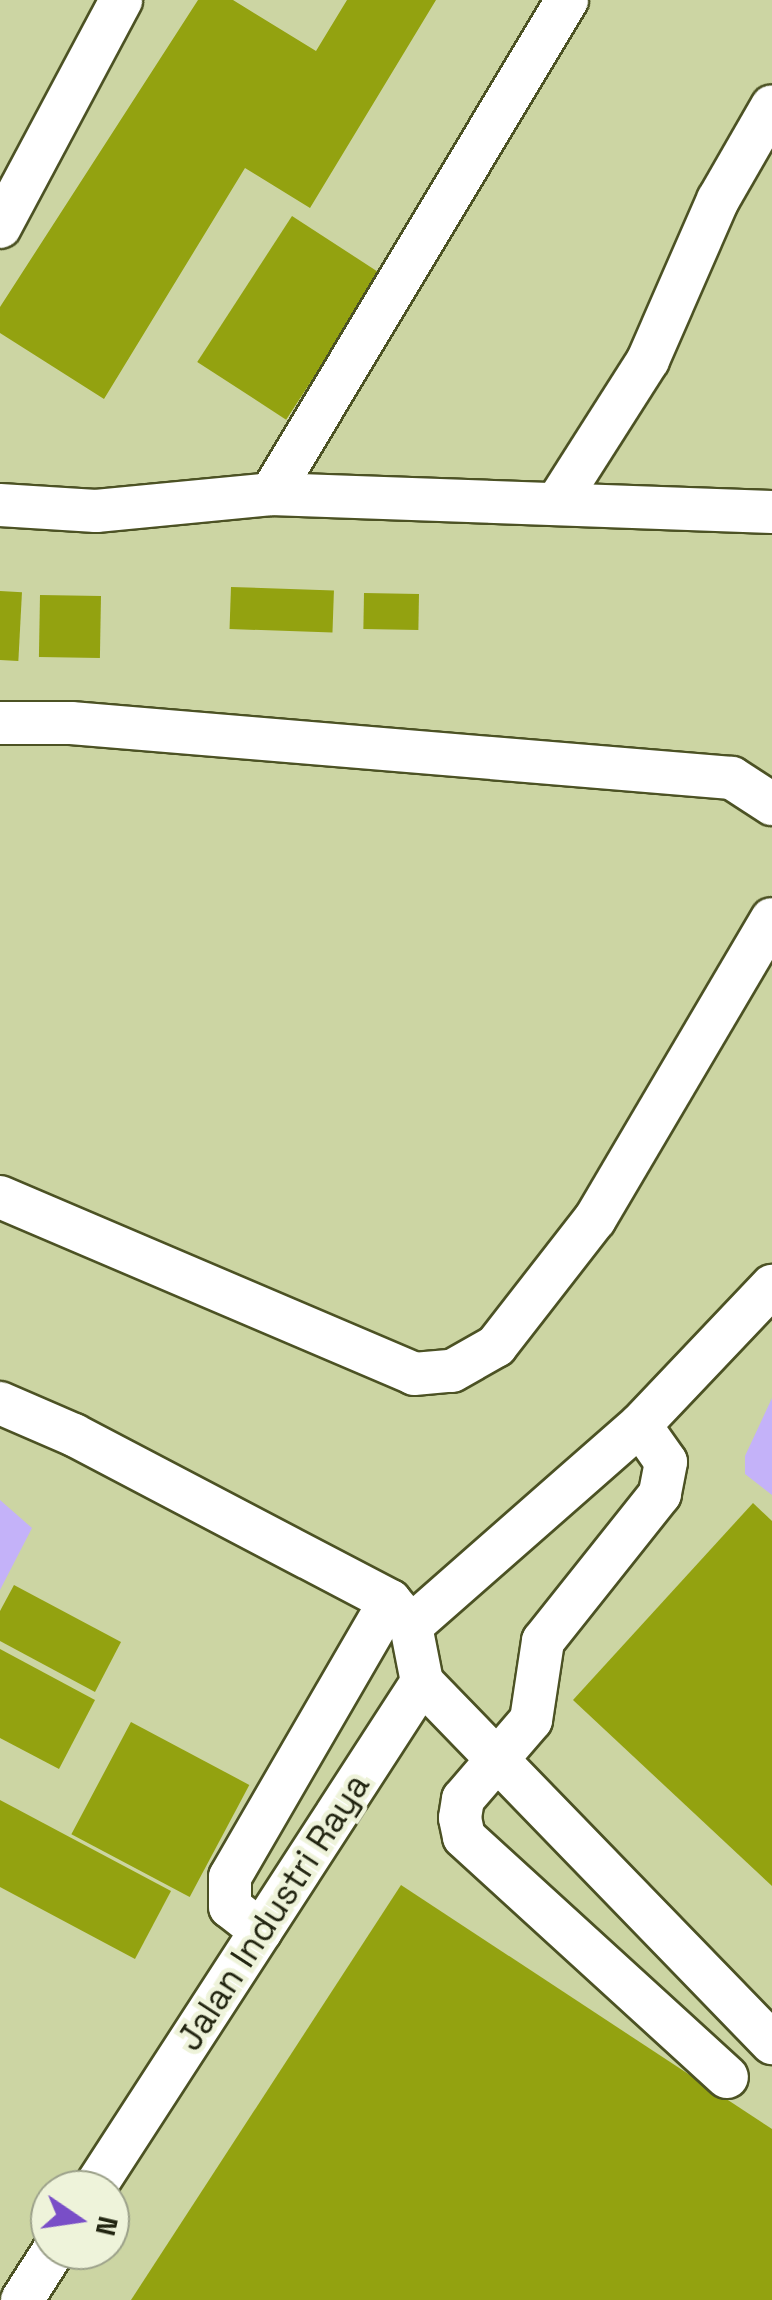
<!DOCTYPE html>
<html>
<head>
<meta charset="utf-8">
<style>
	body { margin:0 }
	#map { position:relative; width:772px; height:2300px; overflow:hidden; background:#ccd5a3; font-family:"Space Grotesk",sans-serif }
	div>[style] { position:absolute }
	.green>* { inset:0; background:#c4b2f9 }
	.building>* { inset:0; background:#93a210; transform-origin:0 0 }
	.roads { filter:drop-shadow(2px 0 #4c5224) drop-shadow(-2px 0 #4c5224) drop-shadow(0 2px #4c5224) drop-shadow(0 -2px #4c5224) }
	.minor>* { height:42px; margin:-21px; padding:0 21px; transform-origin:21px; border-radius:21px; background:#fff }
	span { translate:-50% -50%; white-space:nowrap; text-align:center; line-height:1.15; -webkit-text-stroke:9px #eef3da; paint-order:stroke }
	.street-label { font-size:35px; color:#222511 }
	.north { position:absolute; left:30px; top:2170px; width:100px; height:100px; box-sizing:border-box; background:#eef3da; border:2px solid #9ca18a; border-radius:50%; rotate:103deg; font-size:28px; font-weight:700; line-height:40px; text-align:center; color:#222511 }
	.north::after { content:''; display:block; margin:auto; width:35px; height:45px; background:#794ec7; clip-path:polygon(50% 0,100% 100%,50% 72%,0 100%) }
</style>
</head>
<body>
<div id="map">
	<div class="green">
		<i style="clip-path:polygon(772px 1398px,772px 1495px,745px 1474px,745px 1456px)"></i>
		<i style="clip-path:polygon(0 1500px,32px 1528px,0 1590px)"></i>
	</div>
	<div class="building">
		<i style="clip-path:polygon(198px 0,233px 0,316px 51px,347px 0,436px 0,310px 208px,245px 168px,104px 399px,0 333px,0 307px)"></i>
		<i style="left:292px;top:216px;width:106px;height:174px;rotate:33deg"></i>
		<i style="left:231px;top:587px;width:103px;height:42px;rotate:2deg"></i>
		<i style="left:0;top:591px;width:22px;height:69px;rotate:3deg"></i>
		<i style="left:364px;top:593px;width:55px;height:36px;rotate:1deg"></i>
		<i style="left:40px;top:595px;width:61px;height:62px;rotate:1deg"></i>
		<i style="clip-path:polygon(753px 1503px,772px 1521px,772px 1886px,573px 1700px)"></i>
		<i style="clip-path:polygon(14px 1585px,121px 1642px,95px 1692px,0 1641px,0 1611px)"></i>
		<i style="clip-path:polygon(0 1649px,95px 1700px,59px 1769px,0 1738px)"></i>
		<i style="left:131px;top:1722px;width:134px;height:127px;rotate:28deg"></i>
		<i style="clip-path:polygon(0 1800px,171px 1891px,135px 1959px,0 1887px)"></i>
		<i style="clip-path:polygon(401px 1885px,772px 2129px,772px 2300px,131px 2300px)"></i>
	</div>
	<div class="roads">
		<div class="minor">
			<i style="left:0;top:227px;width:257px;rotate:-61.9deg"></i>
			<i style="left:271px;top:494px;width:576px;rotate:-59.07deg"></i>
			<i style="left:557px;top:503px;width:169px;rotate:-57.5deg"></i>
			<i style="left:648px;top:360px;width:175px;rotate:-66.4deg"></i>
			<i style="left:718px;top:200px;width:108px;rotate:-60.1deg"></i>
			<i style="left:0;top:505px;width:96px;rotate:3.6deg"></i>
			<i style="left:96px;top:511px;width:176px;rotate:-5.5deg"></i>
			<i style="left:271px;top:494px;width:501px;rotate:2.06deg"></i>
			<i style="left:0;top:723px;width:71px"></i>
			<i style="left:71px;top:723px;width:663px;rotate:4.76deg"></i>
			<i style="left:732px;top:778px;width:48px;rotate:33deg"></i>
			<i style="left:0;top:1197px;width:450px;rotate:23.1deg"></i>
			<i style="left:414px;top:1374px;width:38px;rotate:-5deg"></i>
			<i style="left:452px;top:1371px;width:51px;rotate:-29.6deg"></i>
			<i style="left:496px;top:1346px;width:161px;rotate:-52.1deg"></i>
			<i style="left:595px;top:1219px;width:348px;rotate:-59.5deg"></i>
			<i style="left:0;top:1403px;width:81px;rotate:23.4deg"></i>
			<i style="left:74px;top:1435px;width:357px;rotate:27.7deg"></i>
			<i style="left:390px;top:1601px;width:33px;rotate:50deg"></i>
			<i style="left:411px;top:1626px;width:305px;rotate:-41.3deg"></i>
			<i style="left:640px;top:1425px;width:192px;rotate:-46.5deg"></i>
			<i style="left:640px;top:1425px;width:45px;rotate:54.9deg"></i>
			<i style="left:666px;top:1462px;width:33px;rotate:101deg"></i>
			<i style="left:660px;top:1494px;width:188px;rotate:128.5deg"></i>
			<i style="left:543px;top:1641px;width:80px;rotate:98.6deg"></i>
			<i style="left:531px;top:1720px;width:104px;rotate:130.7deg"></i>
			<i style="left:463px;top:1799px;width:19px;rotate:99deg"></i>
			<i style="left:460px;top:1818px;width:19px;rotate:78deg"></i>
			<i style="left:464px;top:1837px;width:356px;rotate:42.4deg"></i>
			<i style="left:422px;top:1682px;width:503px;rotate:45.89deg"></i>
			<i style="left:261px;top:1931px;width:39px;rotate:-142deg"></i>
			<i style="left:230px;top:1907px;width:30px;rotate:-90deg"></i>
			<i style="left:230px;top:1877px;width:319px;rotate:-59.9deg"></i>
			<i style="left:93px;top:2190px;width:605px;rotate:-57.07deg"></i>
			<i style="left:422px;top:1682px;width:57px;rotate:-101.1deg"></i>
			<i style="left:22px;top:2300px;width:59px;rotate:-57.4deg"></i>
		</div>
	</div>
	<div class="street-label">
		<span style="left:273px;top:1912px;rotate:-57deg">Jalan Industri Raya</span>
	</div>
	<div class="north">N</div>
</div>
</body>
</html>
